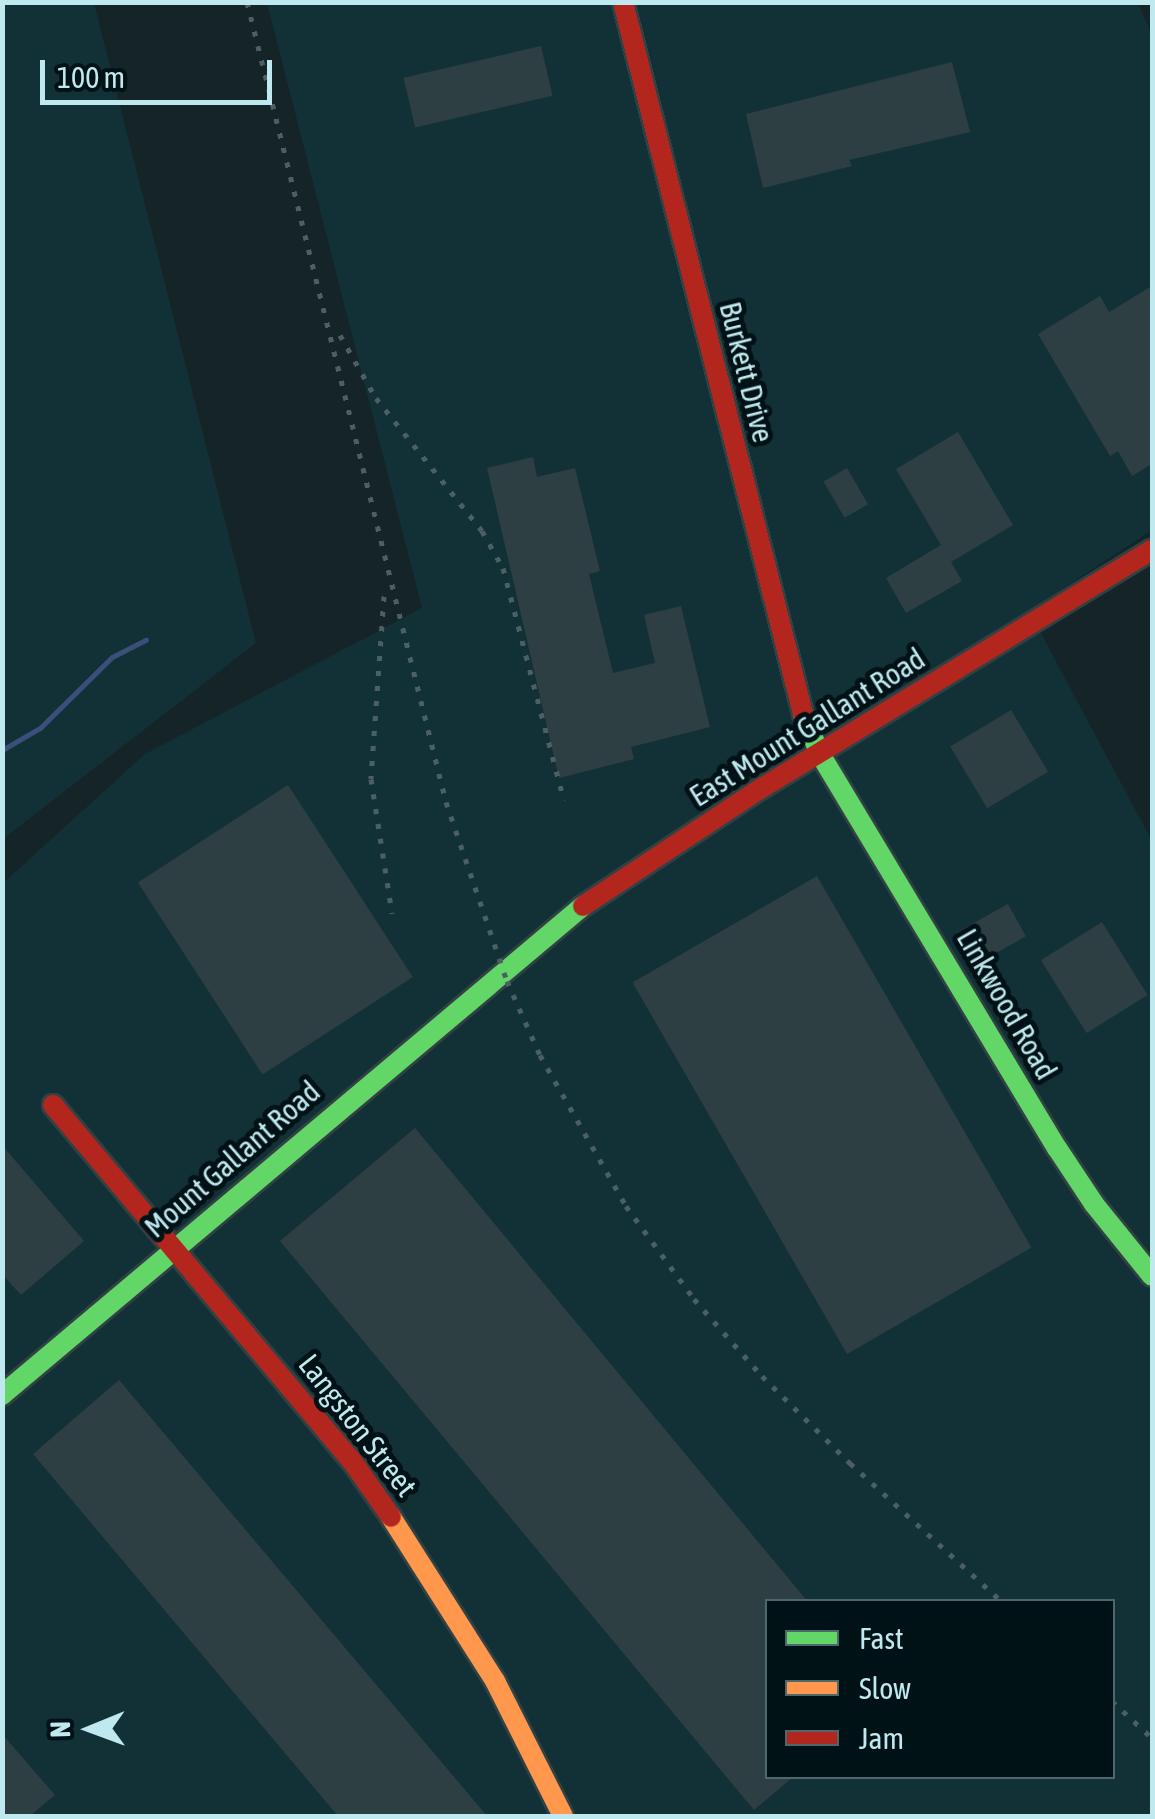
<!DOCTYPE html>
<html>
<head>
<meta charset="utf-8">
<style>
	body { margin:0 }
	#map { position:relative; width:1155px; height:1819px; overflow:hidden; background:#152426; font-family:"Asap Condensed",sans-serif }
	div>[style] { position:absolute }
	.built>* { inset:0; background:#123136 }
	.stream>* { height:5px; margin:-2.5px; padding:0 2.5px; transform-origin:2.5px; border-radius:2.5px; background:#3c4e7a }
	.building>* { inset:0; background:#2e3f43; transform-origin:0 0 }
	.roads { filter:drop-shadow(2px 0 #314144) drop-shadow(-2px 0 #314144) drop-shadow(0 2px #314144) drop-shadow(0 -2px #314144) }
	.fast>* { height:20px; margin:-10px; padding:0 10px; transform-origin:10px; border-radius:10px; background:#63d668 }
	.slow>* { height:20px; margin:-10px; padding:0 10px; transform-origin:10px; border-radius:10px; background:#ff974d }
	.jam>* { height:20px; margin:-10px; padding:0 10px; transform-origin:10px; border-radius:10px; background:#b3261e }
	.rail>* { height:5px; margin-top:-2.5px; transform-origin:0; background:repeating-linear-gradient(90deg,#4c6063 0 5px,transparent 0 15px) }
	span { translate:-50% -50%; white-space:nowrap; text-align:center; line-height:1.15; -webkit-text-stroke:10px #001216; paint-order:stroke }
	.street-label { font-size:30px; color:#bfe9ef }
	.frame { position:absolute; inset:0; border:5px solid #bfe9ef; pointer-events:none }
	.legend { position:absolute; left:765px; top:1599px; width:350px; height:180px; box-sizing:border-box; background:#001216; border:2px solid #4c686d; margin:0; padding:12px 18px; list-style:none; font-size:30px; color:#bfe9ef }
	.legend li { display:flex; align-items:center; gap:20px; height:50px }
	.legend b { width:50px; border:2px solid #4c686d }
	.north { position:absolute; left:40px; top:1679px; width:100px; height:100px; -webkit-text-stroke:8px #001216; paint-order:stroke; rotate:269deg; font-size:28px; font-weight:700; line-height:40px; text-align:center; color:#bfe9ef }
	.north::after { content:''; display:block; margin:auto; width:35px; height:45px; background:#bfe9ef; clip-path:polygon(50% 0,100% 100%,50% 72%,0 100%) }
	.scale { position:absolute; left:40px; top:60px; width:232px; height:45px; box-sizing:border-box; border:5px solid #bfe9ef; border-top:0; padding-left:12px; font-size:30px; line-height:35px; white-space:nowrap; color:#bfe9ef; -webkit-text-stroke:8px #001216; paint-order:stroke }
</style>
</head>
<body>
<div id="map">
	<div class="built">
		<i style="clip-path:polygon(3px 2px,94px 3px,256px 643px,3px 839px)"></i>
		<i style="clip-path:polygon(evenodd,267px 3px,1138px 3px,1152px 35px,1152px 530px,1029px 611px,1152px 841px,1152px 1816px,3px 1816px,3px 883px,145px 754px,422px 608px,267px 3px,768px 1602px,1112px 1602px,1112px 1776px,768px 1776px,768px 1602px)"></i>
	</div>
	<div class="stream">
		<i style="left:2px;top:750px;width:44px;rotate:-30.1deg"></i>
		<i style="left:40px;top:728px;width:101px;rotate:-44.6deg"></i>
		<i style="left:112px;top:657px;width:38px;rotate:-27deg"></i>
	</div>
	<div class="building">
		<i style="left:541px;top:46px;width:51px;height:141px;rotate:77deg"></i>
		<i style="clip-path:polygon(952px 62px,970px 132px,849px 160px,852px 166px,763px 188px,746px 114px)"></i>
		<i style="clip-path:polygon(1152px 286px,1152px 464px,1132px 476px,1118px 451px,1110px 456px,1038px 334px,1100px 296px,1109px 312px)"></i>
		<i style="clip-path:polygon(958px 432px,1013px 525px,951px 562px,962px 581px,906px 613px,886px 578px,941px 545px,896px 469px)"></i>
		<i style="clip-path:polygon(533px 457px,537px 477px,575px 468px,600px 571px,589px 574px,613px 673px,655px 663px,644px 615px,681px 606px,710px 727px,631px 747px,634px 759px,559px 778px,487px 468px)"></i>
		<i style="left:847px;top:468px;width:42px;height:27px;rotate:60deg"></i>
		<i style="left:1011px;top:710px;width:72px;height:71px;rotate:59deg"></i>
		<i style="left:288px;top:785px;width:229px;height:179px;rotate:57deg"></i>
		<i style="left:817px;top:876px;width:429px;height:213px;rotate:60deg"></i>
		<i style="left:1008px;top:904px;width:37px;height:60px;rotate:61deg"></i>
		<i style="left:1102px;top:922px;width:86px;height:72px;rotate:58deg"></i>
		<i style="clip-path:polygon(415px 1128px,808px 1602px,768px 1602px,768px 1776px,794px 1776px,754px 1810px,280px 1241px)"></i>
		<i style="clip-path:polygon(2px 1145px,84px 1241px,21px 1295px,2px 1274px)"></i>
		<i style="clip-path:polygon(119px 1380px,487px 1816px,338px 1816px,33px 1454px)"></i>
		<i style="clip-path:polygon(2px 1734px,55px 1795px,30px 1816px,2px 1816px)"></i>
	</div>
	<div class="roads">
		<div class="fast">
			<i style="left:803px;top:714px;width:43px;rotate:67deg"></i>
			<i style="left:820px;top:754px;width:460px;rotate:59deg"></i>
			<i style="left:1057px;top:1148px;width:67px;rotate:56.5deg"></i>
			<i style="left:1094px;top:1204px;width:92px;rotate:51.1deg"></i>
			<i style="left:2px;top:1395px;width:759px;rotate:-40.09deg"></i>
		</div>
		<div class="slow">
			<i style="left:391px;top:1517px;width:194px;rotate:57.6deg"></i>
			<i style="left:495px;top:1681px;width:151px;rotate:63.3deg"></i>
		</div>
		<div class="jam">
			<i style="left:623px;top:2px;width:734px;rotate:75.81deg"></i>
			<i style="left:583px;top:906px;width:212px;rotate:-33.5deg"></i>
			<i style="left:760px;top:789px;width:459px;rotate:-31.4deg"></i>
			<i style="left:53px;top:1105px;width:465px;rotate:50deg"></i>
			<i style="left:352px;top:1461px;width:68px;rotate:55.1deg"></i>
		</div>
	</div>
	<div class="rail">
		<i style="left:247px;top:2px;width:824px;rotate:76.03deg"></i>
		<i style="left:446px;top:802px;width:189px;rotate:71.2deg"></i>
		<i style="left:507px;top:981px;width:81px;rotate:66deg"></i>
		<i style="left:540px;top:1055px;width:174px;rotate:60.3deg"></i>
		<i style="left:626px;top:1206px;width:115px;rotate:53.8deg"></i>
		<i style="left:694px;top:1299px;width:103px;rotate:48.6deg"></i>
		<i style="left:762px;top:1376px;width:124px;rotate:44.7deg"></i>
		<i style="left:850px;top:1463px;width:206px;rotate:42.4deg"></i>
		<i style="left:340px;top:335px;width:73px;rotate:60.3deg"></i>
		<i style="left:376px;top:398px;width:170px;rotate:51.4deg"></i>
		<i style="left:482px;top:531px;width:43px;rotate:60.4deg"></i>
		<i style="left:503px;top:568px;width:240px;rotate:75.3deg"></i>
		<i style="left:384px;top:596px;width:183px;rotate:94.1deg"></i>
		<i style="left:371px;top:779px;width:136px;rotate:81.1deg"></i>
		<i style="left:1112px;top:1701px;width:54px;rotate:42.8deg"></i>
	</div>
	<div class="street-label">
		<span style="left:747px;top:372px;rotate:76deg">Burkett Drive</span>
		<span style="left:807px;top:727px;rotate:-32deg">East Mount Gallant Road</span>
		<span style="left:1007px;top:1004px;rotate:60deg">Linkwood Road</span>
		<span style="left:232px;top:1159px;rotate:-41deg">Mount Gallant Road</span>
		<span style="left:358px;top:1425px;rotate:52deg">Langston Street</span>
	</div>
	<div class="frame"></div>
	<ul class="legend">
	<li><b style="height:12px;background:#63d668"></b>Fast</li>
	<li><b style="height:12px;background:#ff974d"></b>Slow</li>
	<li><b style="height:12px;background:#b3261e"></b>Jam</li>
	</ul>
	<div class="north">N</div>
	<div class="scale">100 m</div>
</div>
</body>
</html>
